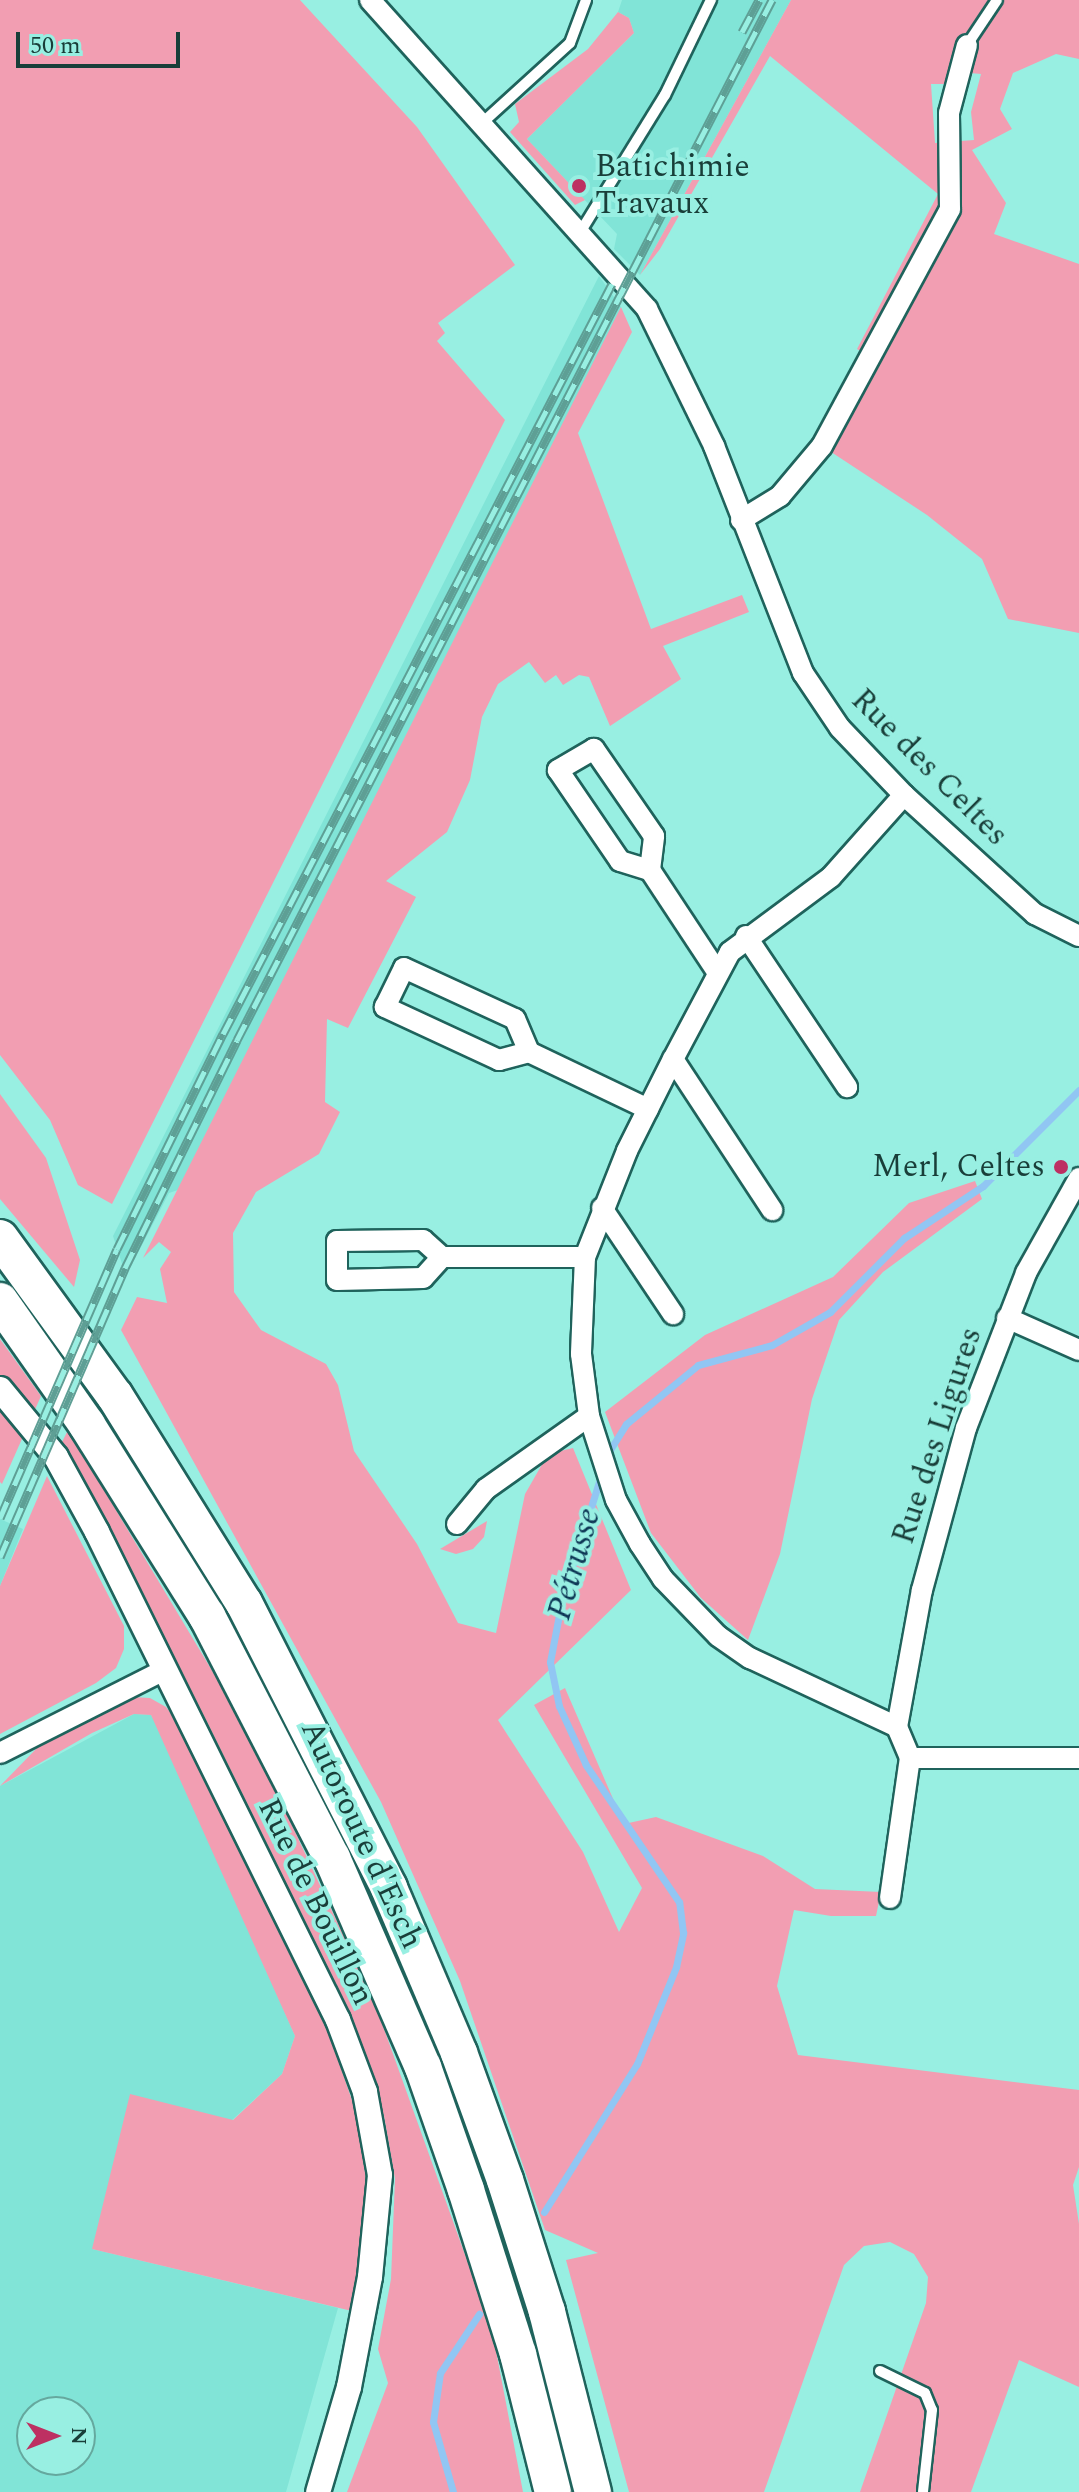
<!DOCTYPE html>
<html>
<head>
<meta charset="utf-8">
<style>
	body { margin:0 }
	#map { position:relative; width:1079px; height:2492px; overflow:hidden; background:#98efe2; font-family:Spectral,serif }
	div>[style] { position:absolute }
	.built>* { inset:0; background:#81e4d7 }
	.green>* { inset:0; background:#f29eb2 }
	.stream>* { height:7px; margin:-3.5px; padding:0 3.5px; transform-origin:3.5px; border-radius:3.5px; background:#91c6f3 }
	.roads { filter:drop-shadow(2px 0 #1f635c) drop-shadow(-2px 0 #1f635c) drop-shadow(0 2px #1f635c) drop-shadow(0 -2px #1f635c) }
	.service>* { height:10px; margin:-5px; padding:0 5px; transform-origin:5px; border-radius:5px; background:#fff }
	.minor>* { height:20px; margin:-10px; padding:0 10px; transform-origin:10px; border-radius:10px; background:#fff }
	.tertiary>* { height:24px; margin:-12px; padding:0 12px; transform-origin:12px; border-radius:12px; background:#fff }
	.motorway>* { height:36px; margin:-18px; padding:0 18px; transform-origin:18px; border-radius:18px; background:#fff }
	.rail>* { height:9px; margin-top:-4.5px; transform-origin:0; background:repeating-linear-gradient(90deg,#98efe2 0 18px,#5e9f95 0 36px); box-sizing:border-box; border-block:2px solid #5e9f95 }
	.dots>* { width:22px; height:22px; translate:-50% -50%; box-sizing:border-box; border:4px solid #98efe2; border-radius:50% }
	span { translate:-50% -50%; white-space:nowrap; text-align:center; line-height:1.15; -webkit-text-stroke:8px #98efe2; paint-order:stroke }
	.poi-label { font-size:32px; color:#193e39 }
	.left { translate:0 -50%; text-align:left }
	.right { translate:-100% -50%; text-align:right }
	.street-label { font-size:32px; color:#193e39 }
	.water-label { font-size:34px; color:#0e3755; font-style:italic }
	.north { position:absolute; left:16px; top:2396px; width:80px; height:80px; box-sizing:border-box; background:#98efe2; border:2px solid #65a89e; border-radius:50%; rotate:90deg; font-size:22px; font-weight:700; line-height:32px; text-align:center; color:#193e39 }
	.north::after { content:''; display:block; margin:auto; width:28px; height:36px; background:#bd3062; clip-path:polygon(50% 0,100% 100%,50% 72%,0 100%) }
	.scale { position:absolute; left:16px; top:32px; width:164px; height:36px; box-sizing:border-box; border:4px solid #193e39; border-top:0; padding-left:10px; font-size:24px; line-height:28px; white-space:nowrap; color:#193e39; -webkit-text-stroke:6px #98efe2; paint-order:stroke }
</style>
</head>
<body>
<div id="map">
	<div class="built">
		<i style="clip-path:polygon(622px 0,791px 0,640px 275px,614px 249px,617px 234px,527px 139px,634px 33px,629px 18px,618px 12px)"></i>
		<i style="clip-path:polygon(599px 276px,621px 307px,604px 349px,178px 1190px,169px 1193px,126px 1276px,113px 1236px)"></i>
		<i style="clip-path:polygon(0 1519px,23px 1529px,0 1586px)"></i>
		<i style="clip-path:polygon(evenodd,134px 1714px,151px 1715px,167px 1741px,295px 2036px,282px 2074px,92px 2249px,338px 2308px,286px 2492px,0 2492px,0 1786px,134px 1714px,32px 2412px,80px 2412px,80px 2460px,32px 2460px,32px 2412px)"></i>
	</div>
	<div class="green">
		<i style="clip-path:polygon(0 0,300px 0,417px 127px,515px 265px,438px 323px,445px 333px,437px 341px,505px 420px,112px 1204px,78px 1185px,50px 1120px,0 1055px)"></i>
		<i style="clip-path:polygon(evenodd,791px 0,1079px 0,1079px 59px,1056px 54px,1013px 73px,1000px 109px,1012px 129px,972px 150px,1006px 203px,994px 234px,1079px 264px,1079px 633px,1008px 619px,982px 559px,927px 515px,822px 446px,868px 356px,857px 349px,938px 194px,770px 56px,660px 249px,640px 275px,791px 0,948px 71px,981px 74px,971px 112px,974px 140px,935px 143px,931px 84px,946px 84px,948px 71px)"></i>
		<i style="clip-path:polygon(618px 12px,629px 18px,634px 33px,527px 139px,585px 200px,575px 205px,510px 132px,519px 122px,515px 104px,588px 49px)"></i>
		<i style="clip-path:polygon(621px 307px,632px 332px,578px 433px,651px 629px,742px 595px,749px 612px,663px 646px,681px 679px,610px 726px,589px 677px,579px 675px,563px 685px,556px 675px,545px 683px,529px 662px,498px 684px,482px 717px,470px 780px,447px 832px,386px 881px,416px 897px,348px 1028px,327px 1019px,325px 1102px,340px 1112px,319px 1154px,256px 1192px,233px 1233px,234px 1292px,261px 1330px,326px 1364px,338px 1385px,354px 1451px,417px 1544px,458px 1623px,496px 1633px,525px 1494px,548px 1454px,573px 1448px,631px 1590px,498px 1720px,583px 1852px,619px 1932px,642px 1888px,534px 1705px,565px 1688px,624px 1824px,656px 1817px,763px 1856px,815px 1889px,881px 1892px,876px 1916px,831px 1916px,794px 1910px,777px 1986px,798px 2055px,1079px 2090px,1079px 2167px,1073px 2185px,1079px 2224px,1079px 2387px,1019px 2360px,971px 2492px,860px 2492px,926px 2303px,928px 2277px,914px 2254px,890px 2242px,864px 2246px,844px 2265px,764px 2492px,629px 2492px,566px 2260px,598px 2253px,545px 2230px,460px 1981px,381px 1802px,121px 1330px,137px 1297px,167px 1303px,160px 1269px,171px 1252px,159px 1242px,143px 1258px)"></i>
		<i style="clip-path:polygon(0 1094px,46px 1158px,80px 1260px,74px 1287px,0 1199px)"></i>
		<i style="clip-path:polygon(975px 1181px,982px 1199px,883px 1272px,839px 1320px,812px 1399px,780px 1554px,748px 1640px,701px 1598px,651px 1533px,605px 1412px,705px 1335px,833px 1277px,909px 1203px)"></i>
		<i style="clip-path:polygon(0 1339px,41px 1396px,2px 1484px,0 1482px)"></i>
		<i style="clip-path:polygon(68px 1430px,247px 1729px,374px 2001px,492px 2330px,523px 2492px,347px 2492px,388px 2383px,378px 2349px,391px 2279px,395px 2179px,384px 2116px,352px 2017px,206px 1720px,61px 1444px)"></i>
		<i style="clip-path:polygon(47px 1476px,124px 1626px,124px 1649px,116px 1668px,96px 1683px,0 1734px,0 1586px)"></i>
		<i style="clip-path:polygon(487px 1521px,484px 1537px,473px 1549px,456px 1554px,440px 1549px)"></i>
		<i style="clip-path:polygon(132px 1697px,150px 1698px,166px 1707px,179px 1724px,326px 2025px,355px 2109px,367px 2185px,352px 2311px,92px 2249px,130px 2094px,233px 2120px,282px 2074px,295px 2036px,151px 1715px,134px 1714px,92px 1733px,0 1786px,37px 1748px)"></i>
	</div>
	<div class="stream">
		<i style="left:608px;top:1453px;width:34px;rotate:-58deg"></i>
		<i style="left:626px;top:1424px;width:93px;rotate:-39.3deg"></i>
		<i style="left:698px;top:1365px;width:77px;rotate:-15.1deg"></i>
		<i style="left:772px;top:1345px;width:67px;rotate:-29.6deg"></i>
		<i style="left:830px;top:1312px;width:105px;rotate:-45deg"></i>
		<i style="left:904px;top:1238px;width:95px;rotate:-33.4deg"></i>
		<i style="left:983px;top:1186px;width:136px;rotate:-45deg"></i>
		<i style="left:544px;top:2212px;width:175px;rotate:-57.9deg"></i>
		<i style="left:637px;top:2064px;width:105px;rotate:-68.1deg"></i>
		<i style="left:676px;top:1967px;width:35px;rotate:-78deg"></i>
		<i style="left:683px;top:1933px;width:31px;rotate:-97deg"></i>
		<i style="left:679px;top:1902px;width:166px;rotate:-124.2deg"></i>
		<i style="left:586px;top:1765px;width:65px;rotate:-114.6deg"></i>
		<i style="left:559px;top:1706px;width:45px;rotate:-101.6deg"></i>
		<i style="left:550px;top:1662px;width:64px;rotate:-79.2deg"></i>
		<i style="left:562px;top:1599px;width:133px;rotate:-72.5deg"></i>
		<i style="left:453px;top:2492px;width:73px;rotate:-105.9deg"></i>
		<i style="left:433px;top:2422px;width:49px;rotate:-81.9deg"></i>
		<i style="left:440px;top:2373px;width:71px;rotate:-56.5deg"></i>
	</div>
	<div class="roads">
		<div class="service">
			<i style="left:967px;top:45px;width:54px;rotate:-56.3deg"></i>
			<i style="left:481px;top:124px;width:120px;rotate:-42.3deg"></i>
			<i style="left:570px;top:43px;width:46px;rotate:-69.6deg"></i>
			<i style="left:579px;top:234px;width:163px;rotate:-58.3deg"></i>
			<i style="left:665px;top:95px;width:106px;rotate:-64.2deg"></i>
			<i style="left:880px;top:2371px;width:50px;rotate:26.1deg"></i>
			<i style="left:925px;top:2393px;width:18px;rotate:68deg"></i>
			<i style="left:932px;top:2410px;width:82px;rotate:96.3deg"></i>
		</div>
		<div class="minor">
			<i style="left:370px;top:0;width:415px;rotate:48.1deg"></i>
			<i style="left:647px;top:309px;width:153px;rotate:63.9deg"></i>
			<i style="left:714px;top:446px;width:244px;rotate:68.6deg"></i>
			<i style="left:803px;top:673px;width:66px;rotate:56.1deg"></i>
			<i style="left:840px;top:728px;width:93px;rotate:46.3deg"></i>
			<i style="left:904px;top:795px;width:177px;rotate:42.3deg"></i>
			<i style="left:1035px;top:914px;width:49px;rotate:26.6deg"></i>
			<i style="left:741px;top:520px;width:46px;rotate:-31.6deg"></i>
			<i style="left:780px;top:496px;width:65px;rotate:-50deg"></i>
			<i style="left:822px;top:446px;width:269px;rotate:-61.6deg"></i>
			<i style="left:950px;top:209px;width:96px;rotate:-90.6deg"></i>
			<i style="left:949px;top:113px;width:70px;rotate:-75.2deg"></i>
			<i style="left:904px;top:795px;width:110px;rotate:131.7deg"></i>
			<i style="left:831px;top:877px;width:126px;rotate:143.4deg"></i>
			<i style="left:730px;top:952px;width:121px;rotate:118deg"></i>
			<i style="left:673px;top:1059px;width:103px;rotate:116.6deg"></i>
			<i style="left:627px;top:1151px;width:114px;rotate:111.6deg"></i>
			<i style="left:585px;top:1257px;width:97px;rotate:92.4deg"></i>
			<i style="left:581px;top:1354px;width:63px;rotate:82.6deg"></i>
			<i style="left:589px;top:1416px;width:88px;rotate:72.2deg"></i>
			<i style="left:616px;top:1500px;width:50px;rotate:61.4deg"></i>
			<i style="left:640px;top:1544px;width:42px;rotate:56.7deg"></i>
			<i style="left:663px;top:1579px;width:79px;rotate:46deg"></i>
			<i style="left:718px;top:1636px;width:39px;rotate:35deg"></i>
			<i style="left:750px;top:1658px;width:162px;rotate:25.1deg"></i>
			<i style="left:897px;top:1727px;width:34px;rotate:67deg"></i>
			<i style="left:910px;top:1758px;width:169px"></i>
			<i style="left:650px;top:870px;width:34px;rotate:-83deg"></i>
			<i style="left:654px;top:836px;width:106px;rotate:-124.6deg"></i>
			<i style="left:594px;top:749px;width:42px;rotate:149.7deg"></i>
			<i style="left:558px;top:770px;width:110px;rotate:55.7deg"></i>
			<i style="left:620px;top:861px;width:31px;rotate:17deg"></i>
			<i style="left:650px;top:870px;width:123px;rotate:56.6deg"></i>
			<i style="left:746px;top:936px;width:182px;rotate:56.2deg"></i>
			<i style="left:529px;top:1052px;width:31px;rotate:165deg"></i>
			<i style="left:499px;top:1060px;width:126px;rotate:-155.1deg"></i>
			<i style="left:385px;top:1007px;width:43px;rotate:-64deg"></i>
			<i style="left:404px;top:968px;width:122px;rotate:24.7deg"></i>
			<i style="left:515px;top:1019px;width:36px;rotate:67deg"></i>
			<i style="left:529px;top:1052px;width:132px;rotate:25.6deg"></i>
			<i style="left:673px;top:1059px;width:181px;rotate:56.7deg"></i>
			<i style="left:602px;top:1208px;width:128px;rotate:56.2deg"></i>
			<i style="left:442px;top:1257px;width:28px;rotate:132deg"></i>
			<i style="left:423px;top:1278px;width:86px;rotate:178.7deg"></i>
			<i style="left:337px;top:1280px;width:39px;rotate:-90deg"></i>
			<i style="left:337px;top:1241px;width:86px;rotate:-0.7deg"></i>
			<i style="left:423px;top:1240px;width:25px;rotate:42deg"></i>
			<i style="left:442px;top:1257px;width:143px"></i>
			<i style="left:1007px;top:1318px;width:79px;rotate:24deg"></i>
			<i style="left:457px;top:1524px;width:45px;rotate:-50.4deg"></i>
			<i style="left:486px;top:1489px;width:126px;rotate:-35.3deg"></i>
			<i style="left:897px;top:1727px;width:139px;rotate:-79.7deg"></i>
			<i style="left:922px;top:1590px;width:168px;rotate:-74.8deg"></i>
			<i style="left:966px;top:1428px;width:166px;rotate:-68.8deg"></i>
			<i style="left:1026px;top:1273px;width:109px;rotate:-60.8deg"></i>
			<i style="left:0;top:1753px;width:186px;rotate:-26.8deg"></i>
			<i style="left:890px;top:1898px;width:141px;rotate:-81.9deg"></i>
		</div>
		<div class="tertiary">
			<i style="left:0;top:1389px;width:88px;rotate:50.5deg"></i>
			<i style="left:56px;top:1457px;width:85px;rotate:61.3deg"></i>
			<i style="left:97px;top:1532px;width:544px;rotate:63.72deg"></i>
			<i style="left:338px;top:2020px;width:77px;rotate:69.4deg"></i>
			<i style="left:365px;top:2092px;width:84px;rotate:79.8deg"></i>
			<i style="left:380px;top:2175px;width:102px;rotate:95.6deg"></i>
			<i style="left:370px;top:2277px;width:112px;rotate:100.8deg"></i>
			<i style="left:349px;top:2387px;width:109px;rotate:106.4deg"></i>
		</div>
		<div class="motorway">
			<i style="left:0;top:1238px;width:195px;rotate:54deg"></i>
			<i style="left:115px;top:1396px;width:244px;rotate:58.1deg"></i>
			<i style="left:244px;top:1603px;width:320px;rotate:63deg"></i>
			<i style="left:389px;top:1888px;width:179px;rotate:67deg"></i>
			<i style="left:459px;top:2053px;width:135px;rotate:70.1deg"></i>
			<i style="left:505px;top:2180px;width:139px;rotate:72.3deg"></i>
			<i style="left:547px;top:2312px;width:186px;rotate:75.7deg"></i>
			<i style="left:0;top:1301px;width:151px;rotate:54.9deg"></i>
			<i style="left:87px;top:1425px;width:226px;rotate:57.9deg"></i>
			<i style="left:207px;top:1616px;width:272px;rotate:62.7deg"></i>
			<i style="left:332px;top:1858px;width:228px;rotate:66.5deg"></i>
			<i style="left:423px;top:2067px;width:130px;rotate:70.7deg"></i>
			<i style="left:466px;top:2190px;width:172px;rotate:72.4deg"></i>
			<i style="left:518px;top:2354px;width:142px;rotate:75.8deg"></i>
		</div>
	</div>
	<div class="rail">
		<i style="left:742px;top:32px;width:36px;rotate:-62deg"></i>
		<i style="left:0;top:1518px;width:293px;rotate:-66.5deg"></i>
		<i style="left:117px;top:1249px;width:240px;rotate:-63.8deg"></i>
		<i style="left:223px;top:1034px;width:845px;rotate:-62.59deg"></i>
		<i style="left:0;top:1557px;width:315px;rotate:-66.6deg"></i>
		<i style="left:125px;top:1268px;width:254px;rotate:-63.8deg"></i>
		<i style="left:237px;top:1040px;width:1170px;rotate:-62.78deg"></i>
	</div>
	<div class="dots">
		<i style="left:579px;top:186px;background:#bd3062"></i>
		<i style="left:1061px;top:1167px;background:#bd3062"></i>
	</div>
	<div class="poi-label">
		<span class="left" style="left:595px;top:186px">Batichimie<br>Travaux</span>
		<span class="right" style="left:1045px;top:1167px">Merl, Celtes</span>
	</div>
	<div class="street-label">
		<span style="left:929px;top:768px;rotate:45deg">Rue des Celtes</span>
		<span style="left:938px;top:1436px;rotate:-72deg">Rue des Ligures</span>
		<span style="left:361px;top:1835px;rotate:65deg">Autoroute d'Esch</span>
		<span style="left:315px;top:1902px;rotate:64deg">Rue de Bouillon</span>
	</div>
	<div class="water-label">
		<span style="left:575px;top:1564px;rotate:-74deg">Pétrusse</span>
	</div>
	<div class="north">N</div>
	<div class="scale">50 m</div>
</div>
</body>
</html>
